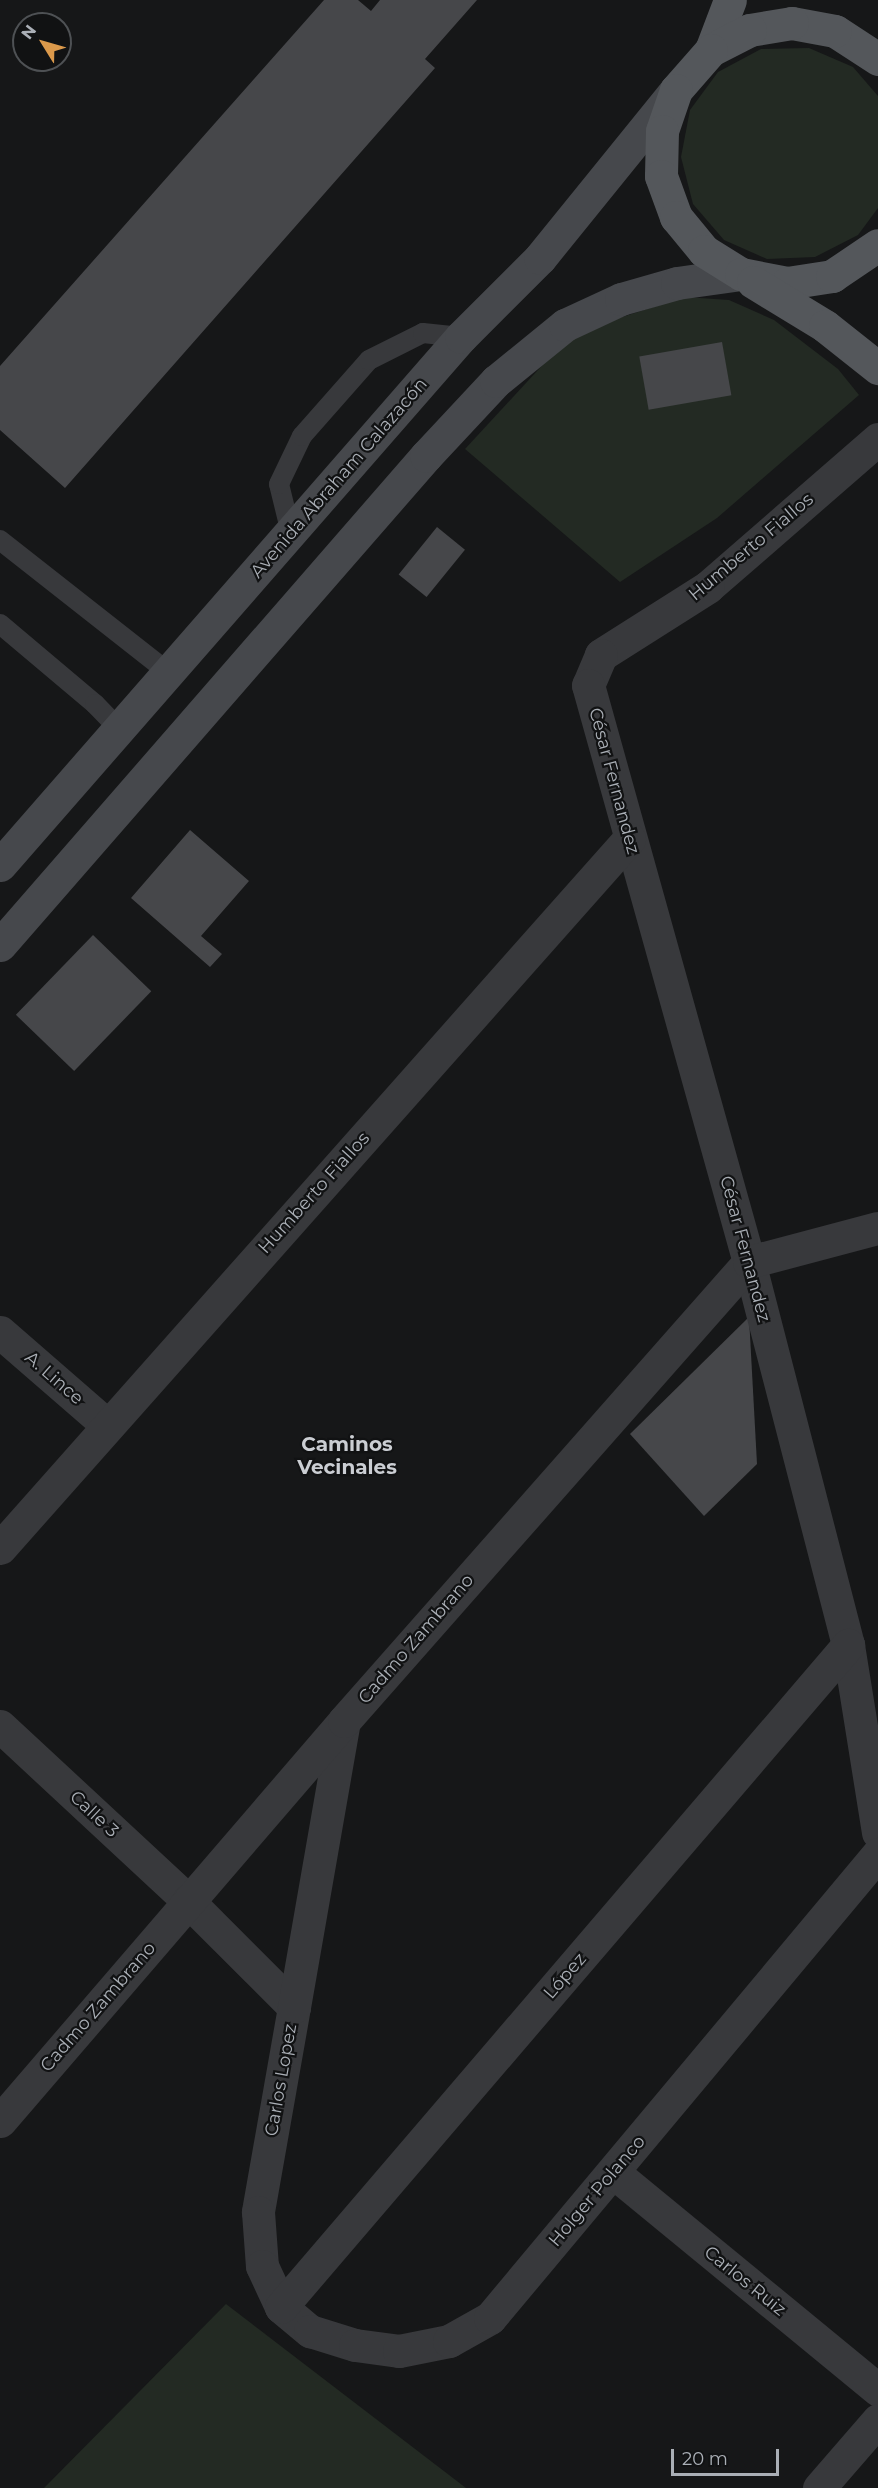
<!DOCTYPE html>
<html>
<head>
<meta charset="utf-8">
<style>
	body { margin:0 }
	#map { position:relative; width:878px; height:2488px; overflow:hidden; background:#161718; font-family:Montserrat,sans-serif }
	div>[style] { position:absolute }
	.green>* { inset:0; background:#232a23 }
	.building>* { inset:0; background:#46474a; transform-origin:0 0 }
	.lane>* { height:20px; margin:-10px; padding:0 10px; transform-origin:10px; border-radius:10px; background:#38393c }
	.street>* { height:33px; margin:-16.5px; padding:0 16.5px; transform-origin:16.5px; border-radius:16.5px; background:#38393c }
	.secondary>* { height:33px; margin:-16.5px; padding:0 16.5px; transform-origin:16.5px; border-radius:16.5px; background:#46484c }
	.primary>* { height:33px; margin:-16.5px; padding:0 16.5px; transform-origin:16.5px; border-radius:16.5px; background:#54575b }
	span { translate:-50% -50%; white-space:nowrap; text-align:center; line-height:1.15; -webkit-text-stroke:4.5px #111213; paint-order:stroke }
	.street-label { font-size:18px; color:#aaafb6 }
	.neighbourhood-label { font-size:20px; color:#cbced3; font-weight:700 }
	.north { position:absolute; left:12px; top:12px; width:60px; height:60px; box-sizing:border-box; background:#111213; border:2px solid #4e5154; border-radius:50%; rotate:307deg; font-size:16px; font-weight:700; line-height:24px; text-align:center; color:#aaafb6 }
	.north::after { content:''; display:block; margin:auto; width:21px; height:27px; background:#db994b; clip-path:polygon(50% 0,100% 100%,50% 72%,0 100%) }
	.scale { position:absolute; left:671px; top:2449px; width:108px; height:27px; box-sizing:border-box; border:3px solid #aaafb6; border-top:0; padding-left:8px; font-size:18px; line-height:21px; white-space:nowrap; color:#aaafb6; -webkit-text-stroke:4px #111213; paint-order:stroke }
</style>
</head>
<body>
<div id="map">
	<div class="green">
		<i style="clip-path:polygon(809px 48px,853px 67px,878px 96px,878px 208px,858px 235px,815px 257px,767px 259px,724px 240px,693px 204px,681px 157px,690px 110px,718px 72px,761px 49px)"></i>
		<i style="clip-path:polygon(685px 297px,729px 300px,774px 320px,838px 369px,859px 395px,717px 518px,620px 582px,465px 449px,561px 345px,619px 318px)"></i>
		<i style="clip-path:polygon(226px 2304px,466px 2488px,44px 2488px)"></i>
	</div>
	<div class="building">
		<i style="clip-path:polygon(324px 0,358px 0,371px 11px,380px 0,477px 0,425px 59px,435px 68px,65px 488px,0 430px,0 366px)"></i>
		<i style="left:722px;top:342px;width:54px;height:84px;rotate:80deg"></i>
		<i style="left:437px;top:527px;width:36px;height:61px;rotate:39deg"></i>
		<i style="clip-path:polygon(190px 830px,249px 881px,201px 936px,222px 954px,210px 967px,131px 898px)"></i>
		<i style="left:93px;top:935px;width:81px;height:111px;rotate:44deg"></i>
		<i style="clip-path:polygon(749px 1317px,757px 1464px,704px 1516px,630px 1434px)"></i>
	</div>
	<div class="lane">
		<i style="left:291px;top:533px;width:50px;rotate:-103.8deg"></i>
		<i style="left:279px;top:484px;width:53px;rotate:-64.4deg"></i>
		<i style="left:302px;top:436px;width:101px;rotate:-48.6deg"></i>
		<i style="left:369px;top:360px;width:60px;rotate:-26.6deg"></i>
		<i style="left:423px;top:333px;width:38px;rotate:6deg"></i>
		<i style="left:0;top:540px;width:215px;rotate:38.2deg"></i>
		<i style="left:0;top:624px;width:124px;rotate:40.1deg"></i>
		<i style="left:95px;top:704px;width:36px;rotate:46deg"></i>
	</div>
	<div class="street">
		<i style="left:878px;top:439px;width:225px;rotate:139deg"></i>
		<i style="left:708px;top:587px;width:127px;rotate:147.6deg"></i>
		<i style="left:601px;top:655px;width:33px;rotate:113deg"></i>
		<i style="left:588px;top:685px;width:599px;rotate:74.41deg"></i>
		<i style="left:749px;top:1262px;width:396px;rotate:75.5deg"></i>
		<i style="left:848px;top:1645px;width:190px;rotate:80.9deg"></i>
		<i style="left:0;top:1332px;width:142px;rotate:41deg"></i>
		<i style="left:0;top:1548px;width:948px;rotate:-48.42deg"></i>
		<i style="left:0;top:1726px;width:257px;rotate:42.9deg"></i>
		<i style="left:188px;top:1901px;width:150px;rotate:45deg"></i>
		<i style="left:294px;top:2007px;width:208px;rotate:100deg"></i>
		<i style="left:258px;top:2212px;width:54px;rotate:85.8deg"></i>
		<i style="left:262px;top:2266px;width:45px;rotate:65.1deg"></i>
		<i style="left:281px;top:2307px;width:38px;rotate:40deg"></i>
		<i style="left:310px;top:2331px;width:47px;rotate:17.3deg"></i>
		<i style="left:355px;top:2345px;width:44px;rotate:7.8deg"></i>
		<i style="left:399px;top:2351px;width:51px;rotate:-11.3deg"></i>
		<i style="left:449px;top:2341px;width:47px;rotate:-29.3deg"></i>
		<i style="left:490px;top:2318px;width:605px;rotate:-50.1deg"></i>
		<i style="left:294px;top:2007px;width:290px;rotate:-80.1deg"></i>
		<i style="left:0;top:2121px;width:528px;rotate:-49.3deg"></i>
		<i style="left:344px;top:1721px;width:612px;rotate:-48.58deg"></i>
		<i style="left:749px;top:1262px;width:133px;rotate:-14.8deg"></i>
		<i style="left:613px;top:2172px;width:343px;rotate:39.4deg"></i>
		<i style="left:281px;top:2307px;width:872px;rotate:-49.42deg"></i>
		<i style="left:819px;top:2488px;width:90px;rotate:-49.1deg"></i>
	</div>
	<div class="secondary">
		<i style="left:0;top:865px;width:701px;rotate:-48.88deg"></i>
		<i style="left:461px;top:337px;width:112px;rotate:-45deg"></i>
		<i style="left:540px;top:258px;width:215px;rotate:-51deg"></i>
		<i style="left:0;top:945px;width:649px;rotate:-48.94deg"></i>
		<i style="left:426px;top:456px;width:103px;rotate:-47deg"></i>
		<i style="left:496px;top:381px;width:89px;rotate:-39.1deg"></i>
		<i style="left:565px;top:325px;width:62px;rotate:-24.9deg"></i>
		<i style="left:621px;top:299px;width:58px;rotate:-15.9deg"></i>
		<i style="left:677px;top:283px;width:65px;rotate:-8deg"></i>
	</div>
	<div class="primary">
		<i style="left:711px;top:50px;width:53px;rotate:-69.2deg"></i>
		<i style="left:878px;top:59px;width:51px;rotate:-146.9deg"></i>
		<i style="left:835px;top:31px;width:44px;rotate:-169.5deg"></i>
		<i style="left:792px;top:23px;width:43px;rotate:170.5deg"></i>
		<i style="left:750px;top:30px;width:44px;rotate:152.9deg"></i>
		<i style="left:711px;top:50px;width:53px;rotate:131.2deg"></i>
		<i style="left:676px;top:90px;width:43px;rotate:108.9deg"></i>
		<i style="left:662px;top:131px;width:45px;rotate:91.3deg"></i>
		<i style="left:661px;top:176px;width:44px;rotate:69.9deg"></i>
		<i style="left:676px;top:217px;width:44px;rotate:50.5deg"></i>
		<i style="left:704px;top:251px;width:44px;rotate:31.9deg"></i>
		<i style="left:741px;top:274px;width:47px;rotate:11.1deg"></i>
		<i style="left:787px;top:283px;width:46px;rotate:-8.8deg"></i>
		<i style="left:832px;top:276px;width:55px;rotate:-34deg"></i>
		<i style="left:753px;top:282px;width:84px;rotate:31.4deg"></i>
		<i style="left:825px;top:326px;width:68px;rotate:38.4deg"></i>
	</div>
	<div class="street-label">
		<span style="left:339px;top:478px;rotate:-49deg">Avenida Abraham Calazacón</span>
		<span style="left:751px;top:547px;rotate:-40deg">Humberto Fiallos</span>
		<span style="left:614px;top:781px;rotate:75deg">César Fernandez</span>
		<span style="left:314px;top:1193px;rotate:-48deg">Humberto Fiallos</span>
		<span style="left:745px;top:1249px;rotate:75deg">César Fernandez</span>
		<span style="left:54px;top:1378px;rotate:41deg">A. Lince</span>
		<span style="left:416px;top:1639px;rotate:-49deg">Cadmo Zambrano</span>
		<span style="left:94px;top:1814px;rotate:43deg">Calle 3</span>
		<span style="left:565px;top:1976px;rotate:-49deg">López</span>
		<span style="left:98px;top:2007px;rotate:-49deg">Cadmo Zambrano</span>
		<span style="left:281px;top:2080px;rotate:-80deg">Carlos Lopez</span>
		<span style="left:597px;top:2191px;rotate:-50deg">Holger Polanco</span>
		<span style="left:745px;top:2281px;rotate:39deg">Carlos Ruiz</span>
	</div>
	<div class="neighbourhood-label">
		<span style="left:347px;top:1456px">Caminos<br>Vecinales</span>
	</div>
	<div class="north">N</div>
	<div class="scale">20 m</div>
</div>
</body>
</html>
